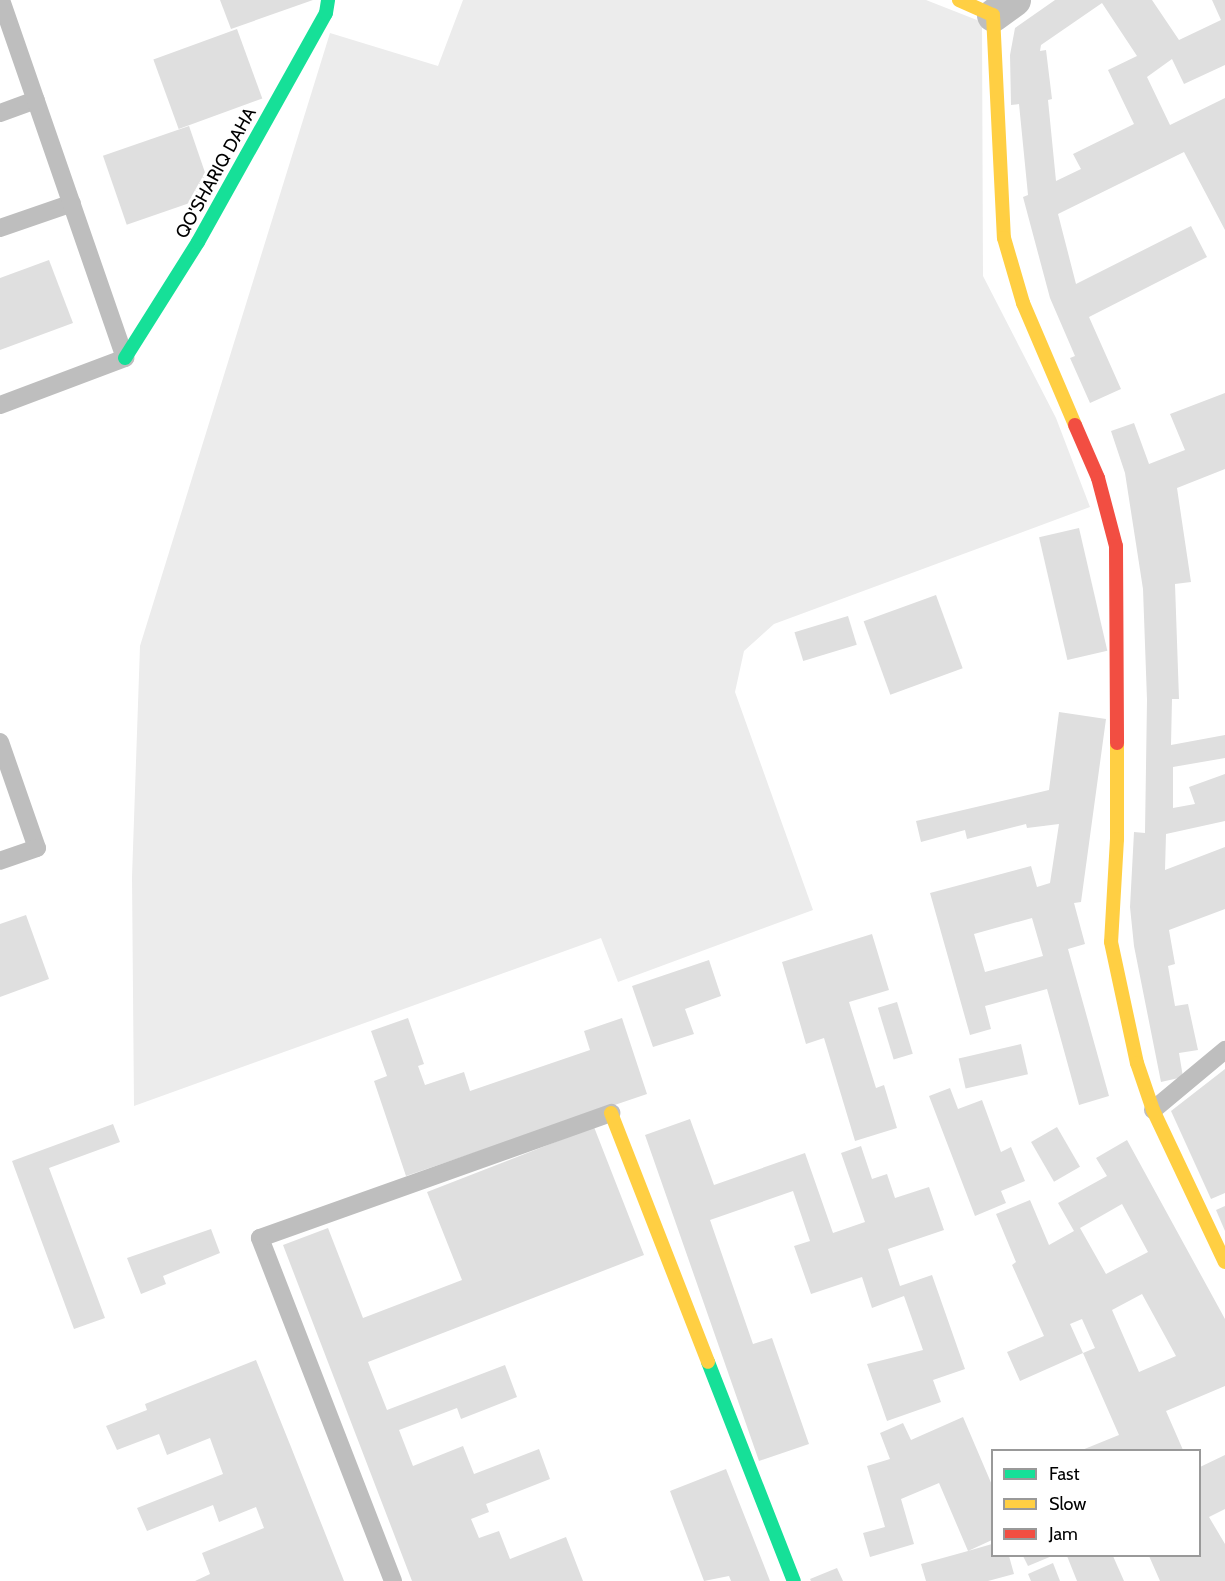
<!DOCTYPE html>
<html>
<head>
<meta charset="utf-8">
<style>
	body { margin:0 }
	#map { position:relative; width:1225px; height:1581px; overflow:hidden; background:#fff; font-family:Cabin,sans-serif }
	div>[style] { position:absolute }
	.green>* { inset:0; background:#ececec }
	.building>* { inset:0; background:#dfdfdf; transform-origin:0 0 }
	.lane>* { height:18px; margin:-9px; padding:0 9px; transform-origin:9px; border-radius:9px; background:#bebebe }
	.street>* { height:33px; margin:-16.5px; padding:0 16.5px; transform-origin:16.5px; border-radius:16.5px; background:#bebebe }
	.fast>* { height:14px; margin:-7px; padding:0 7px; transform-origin:7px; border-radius:7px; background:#16e098 }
	.slow>* { height:14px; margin:-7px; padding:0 7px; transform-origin:7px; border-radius:7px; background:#ffcf43 }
	.jam>* { height:14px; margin:-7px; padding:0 7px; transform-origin:7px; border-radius:7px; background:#f24e42 }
	span { translate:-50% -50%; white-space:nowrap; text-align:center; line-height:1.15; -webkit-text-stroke:6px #fff; paint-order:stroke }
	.street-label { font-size:18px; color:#000 }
	.legend { position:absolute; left:991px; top:1449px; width:210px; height:108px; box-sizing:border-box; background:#fff; border:2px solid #999; margin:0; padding:8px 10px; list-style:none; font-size:18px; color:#000 }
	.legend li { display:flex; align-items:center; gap:12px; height:30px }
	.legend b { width:30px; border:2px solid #999 }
</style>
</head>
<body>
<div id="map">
	<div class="green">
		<i style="clip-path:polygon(463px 0,926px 0,982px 22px,983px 276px,1056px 418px,1090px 507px,774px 624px,744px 651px,735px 692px,813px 910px,618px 982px,601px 938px,134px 1106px,132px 877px,140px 646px,330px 33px,438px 66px)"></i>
	</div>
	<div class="building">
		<i style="clip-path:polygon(220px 0,313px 0,231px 29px)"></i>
		<i style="clip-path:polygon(evenodd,1055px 0,1152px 0,1179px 40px,1221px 20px,1212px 0,1225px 0,1225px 65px,1184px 84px,1172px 59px,1147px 77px,1170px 125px,1225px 98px,1225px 230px,1184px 152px,1058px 214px,1076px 284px,1191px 226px,1207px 257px,1089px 317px,1121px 389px,1090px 403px,1070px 358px,1075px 356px,1050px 298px,1023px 197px,1028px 195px,1019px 104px,1011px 105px,1010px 55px,1015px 28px,1055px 0,1102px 3px,1137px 56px,1108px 70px,1134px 124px,1073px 154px,1081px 169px,1056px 181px,1048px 100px,1052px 99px,1046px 50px,1040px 51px,1041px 45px,1102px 3px)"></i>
		<i style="left:237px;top:29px;width:74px;height:89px;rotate:70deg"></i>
		<i style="left:189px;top:126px;width:73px;height:91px;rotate:71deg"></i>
		<i style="clip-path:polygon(49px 260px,73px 323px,0 350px,0 278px)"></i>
		<i style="clip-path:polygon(1225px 393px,1225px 469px,1177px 488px,1191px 582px,1175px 584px,1179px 699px,1172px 699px,1171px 745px,1225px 735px,1225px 758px,1173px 767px,1173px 808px,1195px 804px,1189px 787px,1225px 774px,1225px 821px,1166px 834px,1165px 870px,1225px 847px,1225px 909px,1169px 930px,1175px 964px,1168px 966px,1175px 1006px,1188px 1004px,1198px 1050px,1179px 1053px,1183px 1077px,1161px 1082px,1134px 946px,1130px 907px,1134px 832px,1145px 833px,1147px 700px,1143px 589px,1125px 473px,1111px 431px,1134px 423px,1149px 464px,1185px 450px,1170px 414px)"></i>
		<i style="left:1079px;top:528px;width:126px;height:41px;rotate:77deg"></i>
		<i style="left:936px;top:595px;width:78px;height:77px;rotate:70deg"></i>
		<i style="left:848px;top:616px;width:30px;height:56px;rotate:73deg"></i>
		<i style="clip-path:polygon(evenodd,1059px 712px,1106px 719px,1081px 902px,1074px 903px,1085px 944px,1068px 949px,1109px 1096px,1079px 1105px,1047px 989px,985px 1006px,991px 1029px,970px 1035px,930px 893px,1031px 866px,1037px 887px,1050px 883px,1059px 824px,1027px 828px,1026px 824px,967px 839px,965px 830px,921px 842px,916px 821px,1049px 790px,1059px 712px,1032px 918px,1043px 956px,985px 972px,974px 934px,1032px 918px)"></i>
		<i style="clip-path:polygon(26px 915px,49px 979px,0 997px,0 924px)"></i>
		<i style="clip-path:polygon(872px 934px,889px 990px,849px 1002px,876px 1088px,884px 1085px,897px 1128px,855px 1141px,824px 1038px,806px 1044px,782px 962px)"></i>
		<i style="clip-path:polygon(709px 960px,721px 996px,685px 1009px,694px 1034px,653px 1047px,632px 986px)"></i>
		<i style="left:897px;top:1002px;width:54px;height:20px;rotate:73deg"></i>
		<i style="clip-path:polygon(408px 1018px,424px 1064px,418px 1066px,425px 1085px,464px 1072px,470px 1091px,590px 1050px,584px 1031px,622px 1018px,647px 1094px,406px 1176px,374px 1081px,387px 1076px,371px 1031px)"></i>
		<i style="left:1021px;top:1044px;width:31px;height:64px;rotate:77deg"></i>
		<i style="clip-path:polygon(1225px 1069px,1225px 1193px,1211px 1199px,1171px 1111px)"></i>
		<i style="clip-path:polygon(950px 1088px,958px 1109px,982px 1100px,1001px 1152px,1011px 1147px,1025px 1181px,1001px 1191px,1006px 1203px,975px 1216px,929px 1096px)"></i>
		<i style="clip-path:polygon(690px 1119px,714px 1185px,805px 1153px,833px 1233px,865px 1222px,841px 1153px,861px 1146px,872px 1179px,887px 1174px,895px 1198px,929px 1187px,944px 1230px,888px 1249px,900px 1286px,932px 1275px,965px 1369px,933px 1380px,941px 1402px,887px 1421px,867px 1364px,923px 1350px,904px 1296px,872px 1308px,862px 1277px,811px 1294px,794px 1246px,810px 1241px,793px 1191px,710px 1220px,753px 1344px,772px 1338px,809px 1444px,759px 1461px,645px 1135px)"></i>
		<i style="clip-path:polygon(113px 1124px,120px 1142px,49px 1168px,105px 1318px,74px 1329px,12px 1161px)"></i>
		<i style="clip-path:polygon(594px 1127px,644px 1255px,368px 1362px,387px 1410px,505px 1365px,517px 1397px,461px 1419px,457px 1408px,399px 1430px,413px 1466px,463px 1446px,474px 1474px,539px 1449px,550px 1479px,486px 1504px,489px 1512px,471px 1519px,479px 1538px,499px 1531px,510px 1559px,566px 1537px,583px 1581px,412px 1581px,283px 1245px,328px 1228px,363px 1318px,462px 1280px,427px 1192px)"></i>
		<i style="left:1057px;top:1127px;width:46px;height:30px;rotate:60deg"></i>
		<i style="clip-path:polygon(evenodd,1127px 1140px,1225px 1319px,1225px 1386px,1166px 1411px,1183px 1450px,1082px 1450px,1119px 1435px,1083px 1353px,1095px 1348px,1082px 1319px,1070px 1324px,1083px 1353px,1020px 1381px,1007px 1352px,1044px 1336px,1012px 1265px,1016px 1262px,996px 1214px,1030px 1200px,1049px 1245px,1074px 1231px,1058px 1203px,1107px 1176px,1096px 1158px,1127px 1140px,1122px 1204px,1148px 1252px,1106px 1274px,1080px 1228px,1122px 1204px,1127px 1140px,1142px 1294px,1176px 1356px,1139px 1372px,1112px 1310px,1142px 1294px)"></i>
		<i style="clip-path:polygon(1225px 1206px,1225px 1231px,1216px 1210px)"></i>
		<i style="clip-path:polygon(211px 1229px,220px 1253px,163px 1276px,166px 1284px,141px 1294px,127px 1258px)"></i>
		<i style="clip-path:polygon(256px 1360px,291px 1447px,344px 1581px,195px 1581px,210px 1574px,202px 1553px,264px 1528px,256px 1507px,219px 1522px,213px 1505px,147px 1531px,137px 1508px,223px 1474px,210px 1438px,167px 1455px,159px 1434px,117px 1450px,106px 1426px,147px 1410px,145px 1404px)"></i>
		<i style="clip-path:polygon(963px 1417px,992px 1485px,992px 1540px,968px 1551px,992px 1544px,992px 1556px,1009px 1556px,1014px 1574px,988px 1581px,926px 1581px,921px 1564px,968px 1551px,939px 1483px,901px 1499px,914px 1544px,870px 1557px,863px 1533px,885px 1527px,867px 1466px,890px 1459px,880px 1433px,903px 1423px,911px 1440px)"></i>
		<i style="clip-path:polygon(1225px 1455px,1225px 1509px,1209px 1517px,1225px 1544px,1225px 1581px,1160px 1581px,1149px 1556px,1200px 1556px,1200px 1467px)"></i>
		<i style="clip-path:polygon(726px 1469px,763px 1563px,770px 1581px,731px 1581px,729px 1576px,704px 1581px,670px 1491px)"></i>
		<i style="clip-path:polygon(1023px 1556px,1052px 1556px,1028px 1566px)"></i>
		<i style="clip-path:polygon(1067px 1556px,1113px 1556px,1124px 1581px,1077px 1581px)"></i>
		<i style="clip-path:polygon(1053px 1563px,1060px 1581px,1031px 1581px,1028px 1574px)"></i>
		<i style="clip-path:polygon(837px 1568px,843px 1581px,811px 1581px,810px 1579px)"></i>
	</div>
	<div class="lane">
		<i style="left:0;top:113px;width:38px;rotate:-20deg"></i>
		<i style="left:0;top:228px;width:76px;rotate:-19.1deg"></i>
		<i style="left:0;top:405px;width:134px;rotate:-20.6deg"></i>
		<i style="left:125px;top:358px;width:379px;rotate:-109.1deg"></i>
		<i style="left:0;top:742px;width:112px;rotate:70.8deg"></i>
		<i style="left:37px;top:848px;width:39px;rotate:161deg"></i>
		<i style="left:1153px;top:1110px;width:94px;rotate:-39.8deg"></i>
		<i style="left:393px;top:1581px;width:368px;rotate:-111.2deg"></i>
		<i style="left:260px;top:1238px;width:373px;rotate:-19.6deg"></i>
	</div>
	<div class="street">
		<i style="left:993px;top:15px;width:26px;rotate:-36deg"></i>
	</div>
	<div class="fast">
		<i style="left:125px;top:358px;width:137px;rotate:-57.8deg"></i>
		<i style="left:198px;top:242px;width:262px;rotate:-60.8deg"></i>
		<i style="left:326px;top:13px;width:13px;rotate:-81deg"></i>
		<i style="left:708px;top:1362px;width:235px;rotate:68.6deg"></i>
	</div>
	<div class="slow">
		<i style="left:959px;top:0;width:37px;rotate:24deg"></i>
		<i style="left:993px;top:15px;width:223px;rotate:87.2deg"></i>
		<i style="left:1004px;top:238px;width:68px;rotate:73.7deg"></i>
		<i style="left:1023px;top:303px;width:133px;rotate:66.9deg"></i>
		<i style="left:1117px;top:743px;width:96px;rotate:90deg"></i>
		<i style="left:1117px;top:839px;width:103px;rotate:93.3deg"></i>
		<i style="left:1111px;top:942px;width:124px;rotate:77.9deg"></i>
		<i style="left:1137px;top:1063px;width:50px;rotate:71.2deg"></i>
		<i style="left:1153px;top:1110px;width:168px;rotate:64.7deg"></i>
		<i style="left:611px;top:1113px;width:267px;rotate:68.7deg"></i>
	</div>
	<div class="jam">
		<i style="left:1075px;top:425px;width:58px;rotate:66.5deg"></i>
		<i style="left:1098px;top:478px;width:70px;rotate:75.2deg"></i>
		<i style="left:1116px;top:546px;width:197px;rotate:89.7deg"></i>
	</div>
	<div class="street-label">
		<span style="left:216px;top:173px;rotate:-61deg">QO'SHARIQ DAHA</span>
	</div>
	<ul class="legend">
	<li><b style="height:8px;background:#16e098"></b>Fast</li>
	<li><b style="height:8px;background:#ffcf43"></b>Slow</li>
	<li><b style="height:8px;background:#f24e42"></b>Jam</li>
	</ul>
</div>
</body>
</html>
